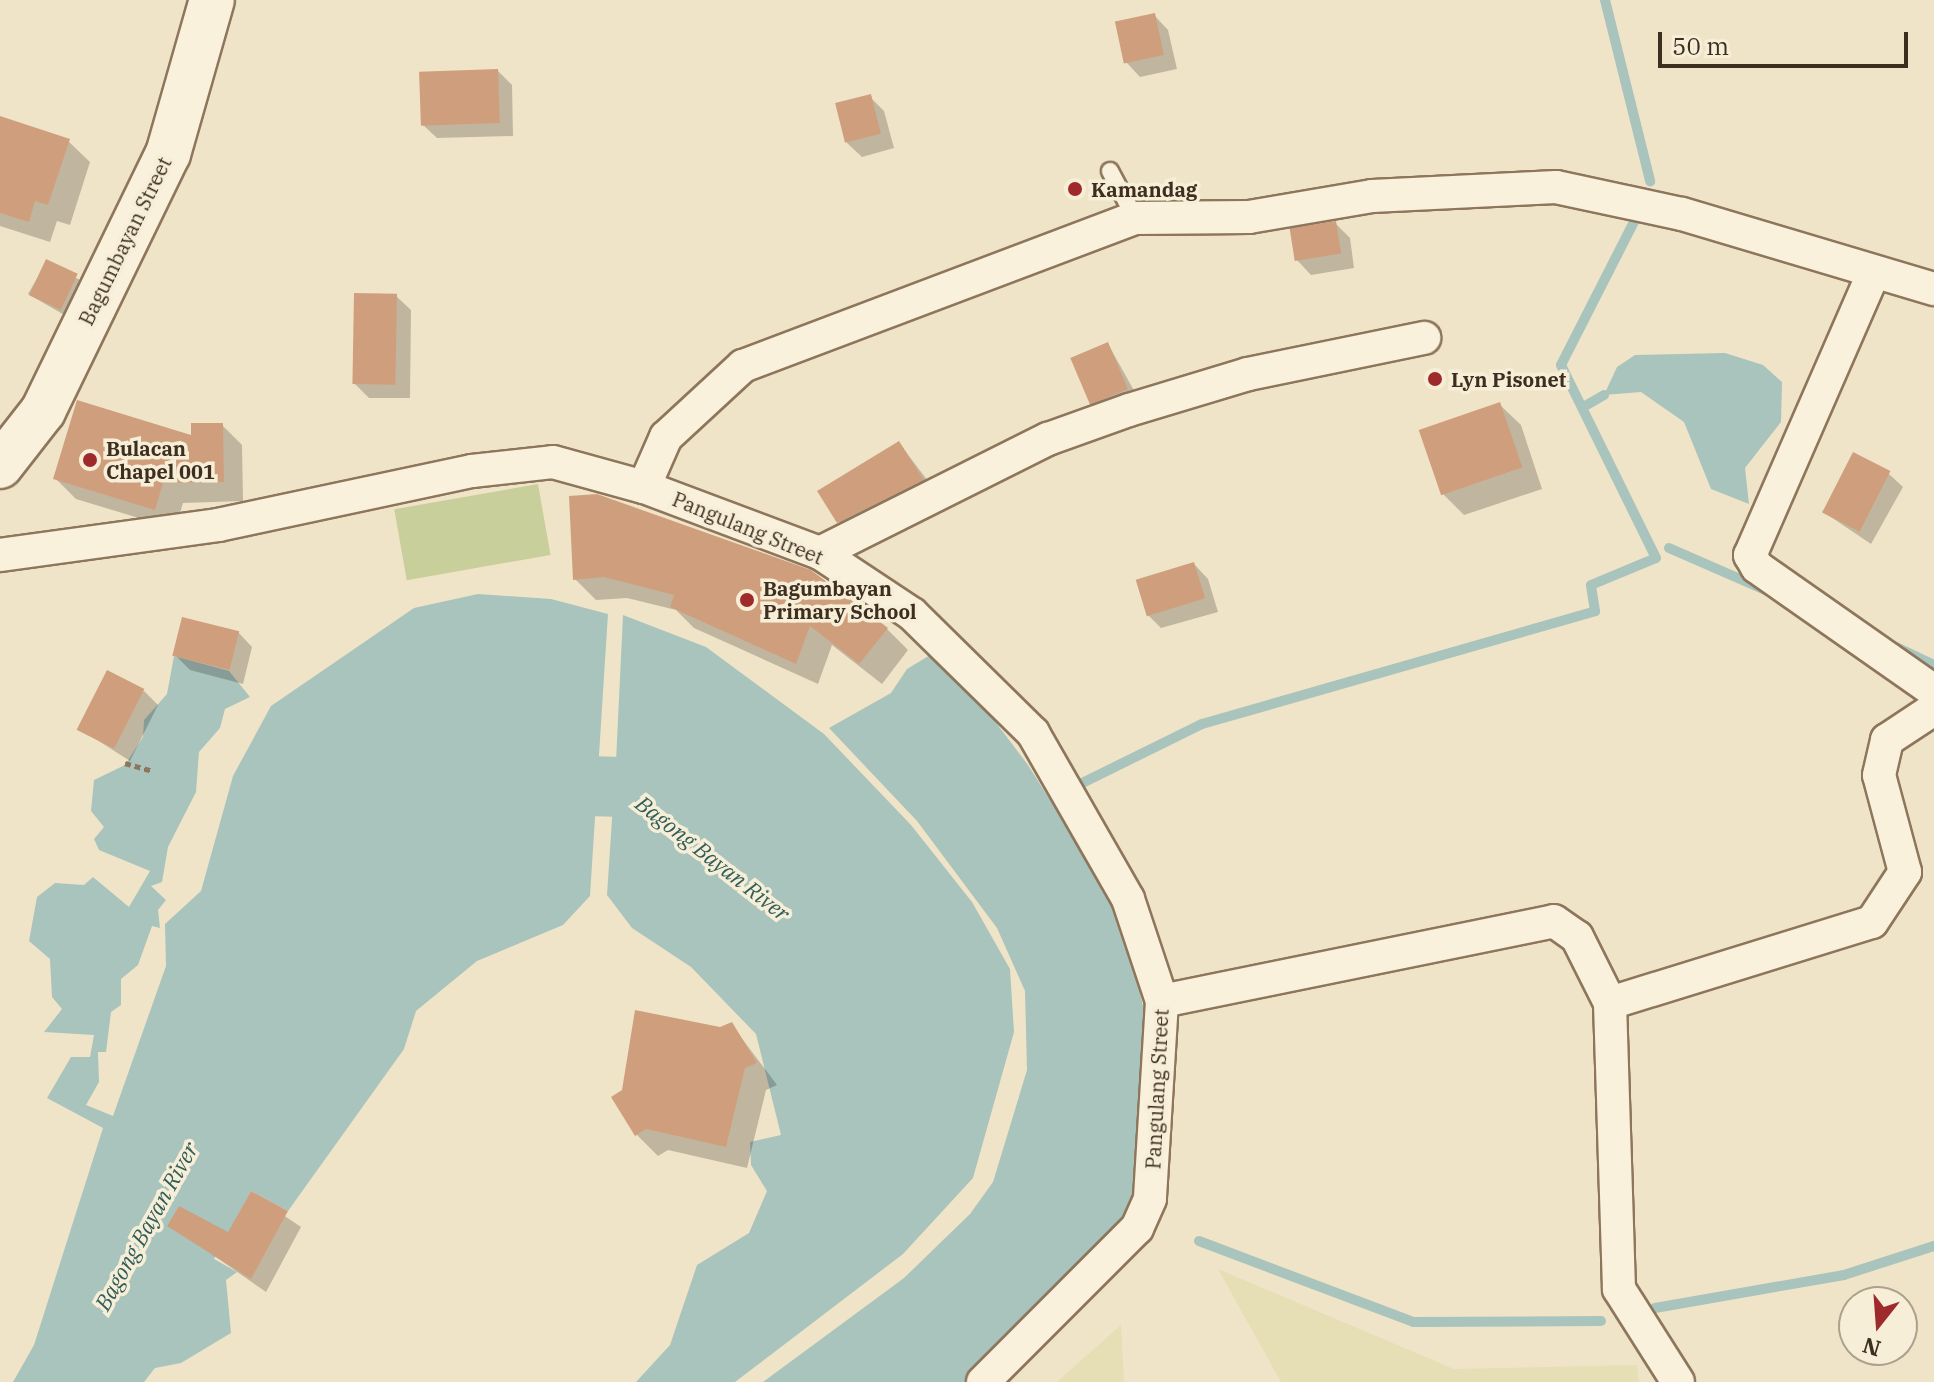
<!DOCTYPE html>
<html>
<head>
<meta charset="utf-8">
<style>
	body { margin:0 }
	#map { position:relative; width:1934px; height:1382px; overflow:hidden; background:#f0e4c8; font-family:"IBM Plex Serif",serif }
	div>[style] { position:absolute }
	.farmland>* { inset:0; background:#e6deb5 }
	.green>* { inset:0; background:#c9cf9b; transform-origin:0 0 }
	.water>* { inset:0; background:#a9c4bc }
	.shadow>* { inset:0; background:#0003; transform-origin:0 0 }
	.stream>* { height:10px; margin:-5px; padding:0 5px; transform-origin:5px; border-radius:5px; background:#a9c4bc }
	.river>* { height:60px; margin:-30px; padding:0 30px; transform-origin:30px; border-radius:30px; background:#a9c4bc }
	.building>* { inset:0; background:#cf9f7d; transform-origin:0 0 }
	.path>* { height:5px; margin-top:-2.5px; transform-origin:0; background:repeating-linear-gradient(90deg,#8d765c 0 6px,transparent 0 10px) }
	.roads { filter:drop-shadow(2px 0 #8d765c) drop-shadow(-2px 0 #8d765c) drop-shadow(0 2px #8d765c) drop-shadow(0 -2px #8d765c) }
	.lane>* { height:16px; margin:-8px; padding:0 8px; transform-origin:8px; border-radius:8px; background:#faf1dc }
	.street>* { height:32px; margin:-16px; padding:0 16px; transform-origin:16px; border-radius:16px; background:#faf1dc }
	.secondary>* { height:44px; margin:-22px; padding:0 22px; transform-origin:22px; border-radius:22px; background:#faf1dc }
	.dots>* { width:22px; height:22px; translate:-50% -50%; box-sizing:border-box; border:4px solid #f7eed8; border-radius:50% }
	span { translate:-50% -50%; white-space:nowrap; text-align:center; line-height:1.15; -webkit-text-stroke:7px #f7eed8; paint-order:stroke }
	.poi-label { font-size:20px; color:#3d2e20; font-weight:700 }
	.left { translate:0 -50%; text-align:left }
	.street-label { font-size:20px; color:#3d2e20 }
	.water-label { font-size:22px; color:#2f5d5a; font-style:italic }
	.north { position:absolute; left:1838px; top:1286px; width:80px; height:80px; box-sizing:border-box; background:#f7eed8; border:2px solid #ada18e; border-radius:50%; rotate:197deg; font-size:22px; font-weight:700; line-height:32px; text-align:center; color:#3d2e20 }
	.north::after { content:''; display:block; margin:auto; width:28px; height:36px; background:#9e2a2b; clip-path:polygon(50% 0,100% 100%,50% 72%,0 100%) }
	.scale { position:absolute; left:1658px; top:32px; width:250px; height:36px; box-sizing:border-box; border:4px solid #3d2e20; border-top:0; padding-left:10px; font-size:24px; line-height:28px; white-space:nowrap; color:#3d2e20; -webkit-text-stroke:6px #f7eed8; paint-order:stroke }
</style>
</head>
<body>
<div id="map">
	<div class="farmland">
		<i style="clip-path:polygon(1218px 1269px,1454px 1369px,1637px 1365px,1639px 1382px,1281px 1382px)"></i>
		<i style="clip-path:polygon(1121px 1325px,1124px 1382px,1057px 1382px)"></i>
	</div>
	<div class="green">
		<i style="left:538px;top:484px;width:72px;height:146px;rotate:80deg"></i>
	</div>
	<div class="water">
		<i style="clip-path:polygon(1725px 353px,1763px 365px,1782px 382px,1781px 422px,1745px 468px,1749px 504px,1711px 489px,1684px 422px,1641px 392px,1604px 395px,1617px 367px,1635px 355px)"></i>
		<i style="clip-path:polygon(478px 594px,551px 599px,608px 614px,590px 896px,563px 925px,477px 961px,416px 1011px,404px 1049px,288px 1211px,251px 1191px,214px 1259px,237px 1272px,226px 1280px,231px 1333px,181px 1363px,155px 1368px,144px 1382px,13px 1382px,34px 1345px,103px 1128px,47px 1098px,71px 1057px,90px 1057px,94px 1035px,44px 1032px,62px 1009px,52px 997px,50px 959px,29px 941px,37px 897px,55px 883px,84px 885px,93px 877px,129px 907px,150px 871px,99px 850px,94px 839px,104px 827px,91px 811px,94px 780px,125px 765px,143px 737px,144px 720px,167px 694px,174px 656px,229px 671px,250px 697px,225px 709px,220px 728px,199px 752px,196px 792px,168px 847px,162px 882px,151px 886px,166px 900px,158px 910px,160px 928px,152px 926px,138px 965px,121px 979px,121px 1005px,111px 1012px,106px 1052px,98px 1052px,99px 1082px,86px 1105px,113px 1116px,166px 966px,165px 924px,201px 891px,233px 776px,271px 706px,414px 608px)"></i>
		<i style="clip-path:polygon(623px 615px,706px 647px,824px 734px,911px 825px,972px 902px,1010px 969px,1014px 1032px,973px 1178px,903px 1254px,735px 1382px,636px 1382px,670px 1345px,697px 1265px,749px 1233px,767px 1191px,751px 1165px,750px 1142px,781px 1135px,756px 1034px,691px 967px,632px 928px,607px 895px,614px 789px,607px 785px,615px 782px)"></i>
		<i style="clip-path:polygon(940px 649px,1028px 765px,1123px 916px,1151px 1042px,1140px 1218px,972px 1382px,763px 1382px,904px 1278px,970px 1214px,993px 1182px,1027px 1070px,1025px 991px,997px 928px,917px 821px,829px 728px,891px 693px,907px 669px)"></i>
	</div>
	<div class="shadow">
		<i style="clip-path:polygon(1154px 15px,1168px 30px,1177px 69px,1140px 77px,1126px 62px)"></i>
		<i style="clip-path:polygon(498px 71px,512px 85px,513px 136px,437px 138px,422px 124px)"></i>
		<i style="clip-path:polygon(870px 97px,884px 111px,894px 148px,862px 157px,847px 143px)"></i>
		<i style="clip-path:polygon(0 119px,68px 141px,90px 162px,70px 225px,57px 221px,50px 242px,0 226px)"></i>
		<i style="clip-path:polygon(1336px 224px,1350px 238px,1354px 268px,1311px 275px,1297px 260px)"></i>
		<i style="left:47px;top:261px;width:43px;height:38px;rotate:30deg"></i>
		<i style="clip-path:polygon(396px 296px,411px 310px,410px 398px,369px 398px,354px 383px)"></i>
		<i style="clip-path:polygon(1108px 344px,1141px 403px,1105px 417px,1091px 403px)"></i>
		<i style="clip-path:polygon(1499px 404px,1521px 425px,1542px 489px,1464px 515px,1442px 493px)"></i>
		<i style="clip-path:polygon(222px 425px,242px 445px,243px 501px,183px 503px,175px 529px,76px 499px,55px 478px)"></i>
		<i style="clip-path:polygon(899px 443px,944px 502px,861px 543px,839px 522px)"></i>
		<i style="clip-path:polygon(1888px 473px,1903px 487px,1871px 544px,1822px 511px)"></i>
		<i style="clip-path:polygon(571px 498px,887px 629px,908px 650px,882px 684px,832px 645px,818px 684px,694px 628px,676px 610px,627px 598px,596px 600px,575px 579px)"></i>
		<i style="clip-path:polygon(1194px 564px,1208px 579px,1218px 612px,1161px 628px,1147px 614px)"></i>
		<i style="clip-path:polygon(238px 632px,252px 647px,243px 684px,190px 670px,175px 655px)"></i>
		<i style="clip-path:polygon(144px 691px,158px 705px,130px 761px,80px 729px)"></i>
		<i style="clip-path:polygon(731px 1024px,777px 1085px,766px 1090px,747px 1168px,668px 1150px,658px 1156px,636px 1134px)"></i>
		<i style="clip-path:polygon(252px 1194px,301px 1227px,266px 1292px,170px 1225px,229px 1235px)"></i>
	</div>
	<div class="stream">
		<i style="left:1605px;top:0;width:187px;rotate:76deg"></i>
		<i style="left:1585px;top:406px;width:22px;rotate:-30deg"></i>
		<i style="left:1669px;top:548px;width:105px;rotate:23.6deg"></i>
		<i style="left:1896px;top:647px;width:42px;rotate:25.3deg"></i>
		<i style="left:1070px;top:789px;width:147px;rotate:-26.2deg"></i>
		<i style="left:1202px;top:724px;width:409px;rotate:-16deg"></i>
		<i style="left:1595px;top:611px;width:26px;rotate:-99deg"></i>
		<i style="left:1591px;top:585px;width:70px;rotate:-22.6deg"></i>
		<i style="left:1656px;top:558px;width:215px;rotate:-116.2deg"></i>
		<i style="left:1561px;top:365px;width:165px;rotate:-63deg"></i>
		<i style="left:1199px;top:1241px;width:229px;rotate:20.7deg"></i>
		<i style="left:1413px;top:1322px;width:188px;rotate:-0.3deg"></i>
		<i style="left:1655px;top:1308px;width:192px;rotate:-9.9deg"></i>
		<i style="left:1844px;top:1275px;width:95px;rotate:-17.9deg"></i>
	</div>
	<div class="river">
		<i style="left:514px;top:784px;width:110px;rotate:1.6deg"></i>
		<i style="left:624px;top:787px;width:66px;rotate:38.3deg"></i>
	</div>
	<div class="building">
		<i style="left:1155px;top:13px;width:43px;height:41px;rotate:78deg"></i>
		<i style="left:498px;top:69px;width:54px;height:79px;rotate:88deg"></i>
		<i style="left:871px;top:94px;width:41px;height:37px;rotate:76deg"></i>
		<i style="clip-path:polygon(0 116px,70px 139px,48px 205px,35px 201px,29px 222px,0 213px)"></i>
		<i style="left:1336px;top:221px;width:33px;height:47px;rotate:81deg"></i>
		<i style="left:46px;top:259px;width:35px;height:40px;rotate:25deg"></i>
		<i style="left:354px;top:293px;width:43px;height:91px;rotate:1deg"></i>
		<i style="left:1108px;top:342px;width:51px;height:41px;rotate:67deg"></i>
		<i style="clip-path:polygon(77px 400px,191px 435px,191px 423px,223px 423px,224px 482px,163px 483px,155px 510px,53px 479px)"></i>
		<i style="left:1500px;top:402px;width:69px;height:86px;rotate:71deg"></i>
		<i style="clip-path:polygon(899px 441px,924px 480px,837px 523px,817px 491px)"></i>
		<i style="left:1853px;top:452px;width:42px;height:68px;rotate:27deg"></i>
		<i style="clip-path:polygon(597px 494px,811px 570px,888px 628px,859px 664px,810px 626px,796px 664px,670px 607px,674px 595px,604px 577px,573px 580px,569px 496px)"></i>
		<i style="left:1194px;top:562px;width:38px;height:61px;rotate:73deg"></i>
		<i style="left:182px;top:617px;width:59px;height:40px;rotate:14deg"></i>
		<i style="left:107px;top:670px;width:42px;height:67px;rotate:27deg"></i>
		<i style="clip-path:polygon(635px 1010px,720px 1027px,732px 1022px,757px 1063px,745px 1068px,726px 1147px,646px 1129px,635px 1136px,611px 1097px,622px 1090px)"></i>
		<i style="clip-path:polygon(251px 1191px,288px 1211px,251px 1279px,167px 1226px,179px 1206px,228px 1232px)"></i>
	</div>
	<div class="path">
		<i style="left:125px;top:763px;width:29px;rotate:16deg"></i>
	</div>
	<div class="roads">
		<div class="lane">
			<i style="left:1110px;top:171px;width:53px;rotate:62deg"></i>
		</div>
		<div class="street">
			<i style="left:1873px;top:274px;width:307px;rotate:113.6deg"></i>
			<i style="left:1750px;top:555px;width:14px;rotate:60deg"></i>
			<i style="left:1757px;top:567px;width:216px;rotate:35deg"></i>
			<i style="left:644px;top:487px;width:55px;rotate:-66.3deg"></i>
			<i style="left:666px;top:437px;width:105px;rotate:-42.7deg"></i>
			<i style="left:743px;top:366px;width:419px;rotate:-20.7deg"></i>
			<i style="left:1135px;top:218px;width:114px;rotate:-0.5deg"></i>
			<i style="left:1249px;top:217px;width:125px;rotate:-9.7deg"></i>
			<i style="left:1372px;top:196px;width:184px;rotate:-2.8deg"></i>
			<i style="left:1556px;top:187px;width:129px;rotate:12.1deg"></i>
			<i style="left:1682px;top:214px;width:263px;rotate:16.6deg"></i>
			<i style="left:820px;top:553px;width:255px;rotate:-26.6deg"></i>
			<i style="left:1048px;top:439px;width:86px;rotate:-19.7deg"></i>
			<i style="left:1129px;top:410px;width:124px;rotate:-16.8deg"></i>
			<i style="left:1248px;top:374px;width:180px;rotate:-11.6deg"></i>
			<i style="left:0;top:555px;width:220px;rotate:-7.8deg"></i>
			<i style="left:218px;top:525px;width:260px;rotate:-12deg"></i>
			<i style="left:472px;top:471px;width:81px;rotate:-6.3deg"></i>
			<i style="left:553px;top:462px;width:94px;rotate:15.4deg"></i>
			<i style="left:644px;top:487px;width:188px;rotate:20.6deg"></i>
			<i style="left:820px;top:553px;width:110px;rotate:33.5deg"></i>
			<i style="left:912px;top:614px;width:170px;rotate:44.5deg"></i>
			<i style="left:1033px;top:733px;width:191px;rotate:60.2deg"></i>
			<i style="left:1128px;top:899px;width:108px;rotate:71.6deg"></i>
			<i style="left:1162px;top:1001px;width:198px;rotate:93.5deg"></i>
			<i style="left:1150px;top:1199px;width:32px;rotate:114deg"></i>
			<i style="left:1137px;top:1228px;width:218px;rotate:135deg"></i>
			<i style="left:1162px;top:1001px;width:400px;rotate:-11.5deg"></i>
			<i style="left:1554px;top:921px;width:28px;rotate:35deg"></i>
			<i style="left:1577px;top:937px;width:74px;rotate:63.4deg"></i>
			<i style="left:1610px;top:1003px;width:274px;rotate:-17.2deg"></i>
			<i style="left:1872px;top:922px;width:60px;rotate:-56.6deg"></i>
			<i style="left:1905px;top:872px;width:100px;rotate:-105deg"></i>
			<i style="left:1879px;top:775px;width:36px;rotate:-77deg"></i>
			<i style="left:1887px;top:740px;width:56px;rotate:-33.4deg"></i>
			<i style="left:1610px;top:1003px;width:286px;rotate:88.2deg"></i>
			<i style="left:1619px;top:1289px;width:110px;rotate:57.6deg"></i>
		</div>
		<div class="secondary">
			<i style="left:0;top:466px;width:70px;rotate:-52deg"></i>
			<i style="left:43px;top:411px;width:286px;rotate:-64.1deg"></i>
			<i style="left:168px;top:154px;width:160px;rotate:-74.1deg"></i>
		</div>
	</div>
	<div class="dots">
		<i style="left:1075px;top:189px;background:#9e2a2b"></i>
		<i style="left:1435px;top:379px;background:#9e2a2b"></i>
		<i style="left:90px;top:460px;background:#9e2a2b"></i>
		<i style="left:747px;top:600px;background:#9e2a2b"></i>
	</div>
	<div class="poi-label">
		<span class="left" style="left:1091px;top:189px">Kamandag</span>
		<span class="left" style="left:1451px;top:379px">Lyn Pisonet</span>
		<span class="left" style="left:106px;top:460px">Bulacan<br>Chapel 001</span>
		<span class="left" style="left:763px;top:600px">Bagumbayan<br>Primary School</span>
	</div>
	<div class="street-label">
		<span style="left:125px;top:241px;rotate:-64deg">Bagumbayan Street</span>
		<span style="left:748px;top:528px;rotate:22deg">Pangulang Street</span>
		<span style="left:1157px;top:1089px;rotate:-87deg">Pangulang Street</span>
	</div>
	<div class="water-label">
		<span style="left:713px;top:858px;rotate:38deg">Bagong Bayan River</span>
		<span style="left:146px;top:1226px;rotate:-61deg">Bagong Bayan River</span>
	</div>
	<div class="north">N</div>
	<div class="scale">50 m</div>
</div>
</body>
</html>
